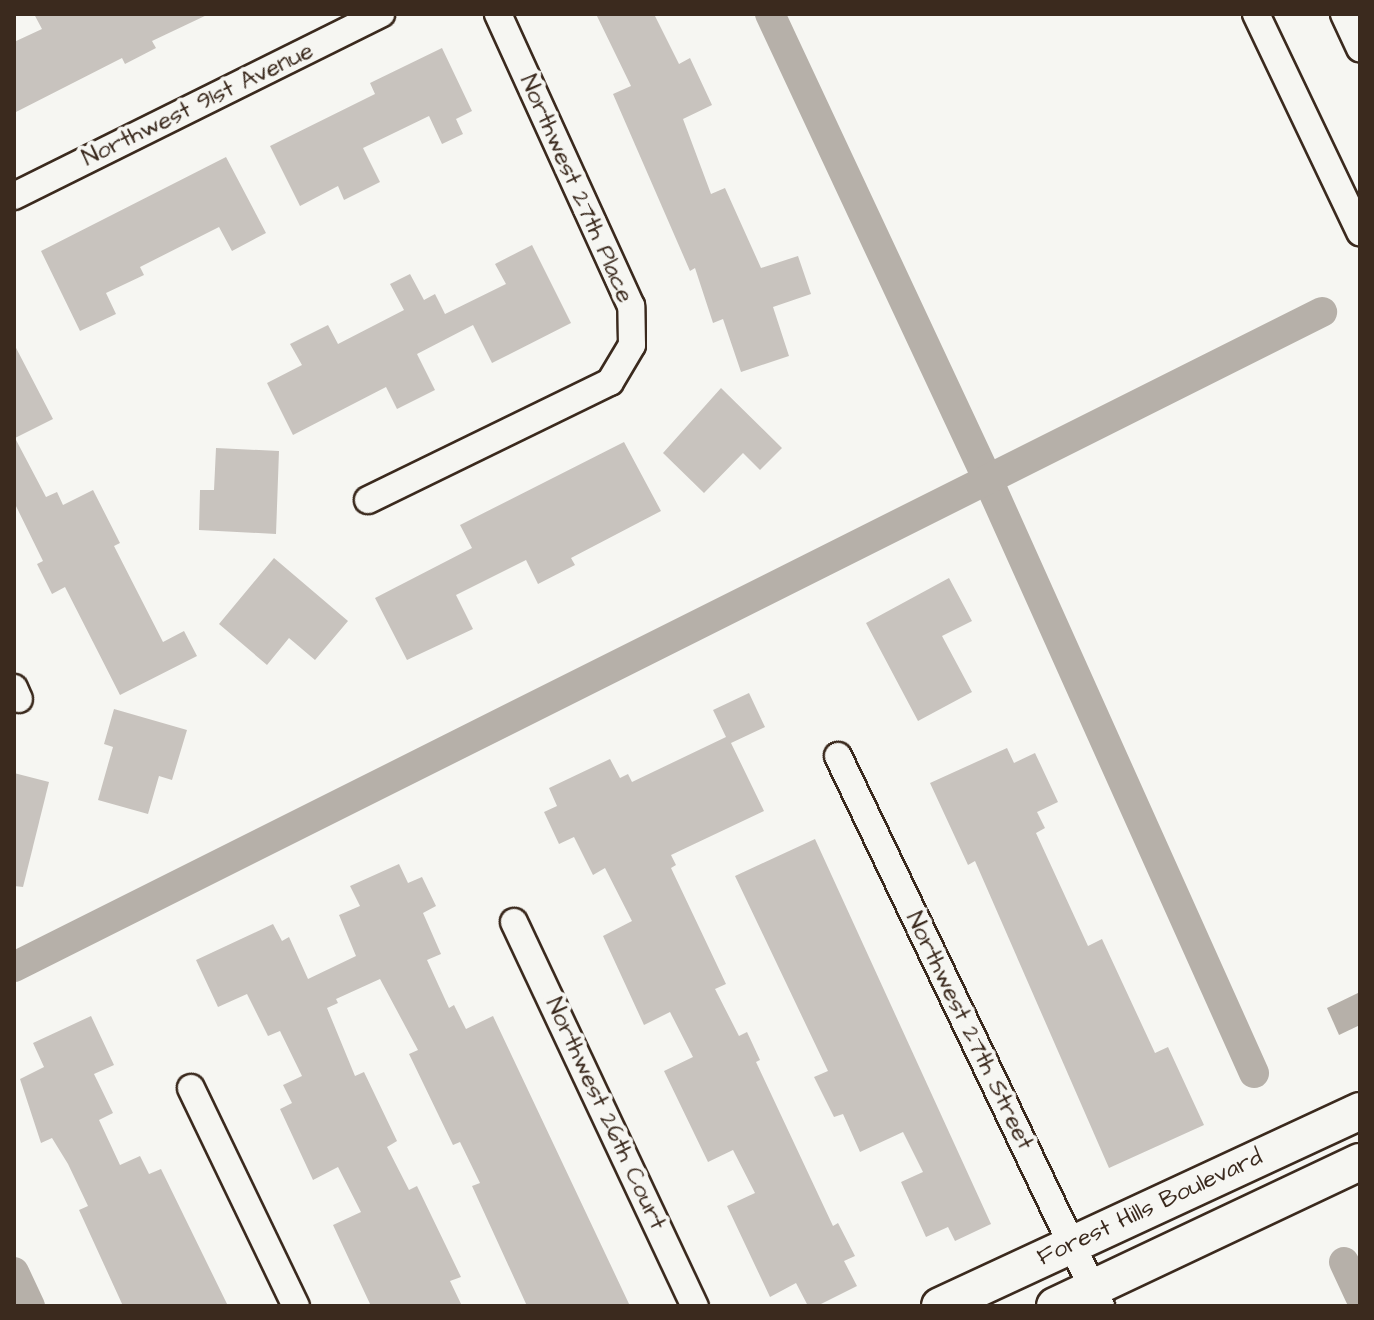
<!DOCTYPE html>
<html>
<head>
<meta charset="utf-8">
<style>
	body { margin:0 }
	#map { position:relative; width:1374px; height:1320px; overflow:hidden; background:#f6f6f2; font-family:"Architects Daughter",sans-serif }
	div>[style] { position:absolute }
	.water>* { inset:0; background:#b6b0a9 }
	.canal>* { height:30px; margin:-15px; padding:0 15px; transform-origin:15px; border-radius:15px; background:#b6b0a9 }
	.building>* { inset:0; background:#c8c3be }
	.roads { filter:drop-shadow(2px 0 #3b2a1e) drop-shadow(-2px 0 #3b2a1e) drop-shadow(0 2px #3b2a1e) drop-shadow(0 -2px #3b2a1e) }
	.street>* { height:26px; margin:-13px; padding:0 13px; transform-origin:13px; border-radius:13px; background:#f6f6f2 }
	.secondary>* { height:36px; margin:-18px; padding:0 18px; transform-origin:18px; border-radius:18px; background:#f6f6f2 }
	span { translate:-50% -50%; white-space:nowrap; text-align:center; line-height:1.15; -webkit-text-stroke:8px #f6f6f2; paint-order:stroke }
	.street-label { font-size:24px; color:#3b2a1e }
	.frame { position:absolute; inset:0; border:16px solid #3b2a1e; pointer-events:none }
</style>
</head>
<body>
<div id="map">
	<div class="water">
		<i style="clip-path:polygon(1360px 992px,1360px 1025px,1339px 1035px,1327px 1008px)"></i>
	</div>
	<div class="canal">
		<i style="left:770px;top:14px;width:514px;rotate:64.93deg"></i>
		<i style="left:988px;top:480px;width:650px;rotate:65.84deg"></i>
		<i style="left:14px;top:967px;width:1463px;rotate:-26.6deg"></i>
		<i style="left:1344px;top:1262px;width:38px;rotate:65deg"></i>
		<i style="left:14px;top:1272px;width:38px;rotate:65deg"></i>
	</div>
	<div class="building">
		<i style="clip-path:polygon(34px 14px,209px 14px,152px 41px,156px 48px,125px 64px,122px 58px,14px 113px,14px 42px,42px 29px)"></i>
		<i style="clip-path:polygon(596px 14px,654px 14px,679px 64px,690px 58px,712px 105px,683px 119px,711px 194px,725px 188px,761px 268px,798px 256px,811px 294px,773px 307px,789px 356px,741px 372px,723px 319px,713px 323px,695px 268px,690px 271px,613px 94px,631px 86px)"></i>
		<i style="clip-path:polygon(442px 48px,472px 111px,456px 119px,463px 134px,442px 144px,429px 116px,363px 148px,380px 182px,344px 200px,338px 186px,300px 206px,270px 146px,375px 94px,370px 83px)"></i>
		<i style="clip-path:polygon(226px 157px,266px 233px,232px 251px,219px 227px,140px 267px,144px 275px,106px 293px,116px 314px,80px 331px,41px 251px)"></i>
		<i style="clip-path:polygon(532px 245px,571px 323px,492px 363px,473px 325px,417px 354px,435px 390px,397px 409px,386px 387px,293px 435px,267px 383px,302px 365px,290px 344px,328px 325px,338px 344px,404px 310px,390px 284px,410px 274px,424px 300px,435px 294px,445px 314px,506px 284px,495px 264px)"></i>
		<i style="clip-path:polygon(14px 344px,53px 419px,15px 438px,46px 497px,57px 492px,63px 505px,93px 490px,120px 543px,114px 546px,163px 642px,184px 631px,197px 656px,120px 695px,65px 587px,52px 594px,37px 564px,43px 561px,14px 502px)"></i>
		<i style="clip-path:polygon(721px 388px,782px 448px,760px 470px,743px 453px,704px 493px,663px 453px)"></i>
		<i style="clip-path:polygon(624px 442px,661px 511px,571px 558px,575px 565px,538px 584px,526px 560px,456px 595px,473px 629px,407px 660px,375px 598px,472px 548px,460px 525px)"></i>
		<i style="clip-path:polygon(216px 448px,279px 451px,276px 534px,199px 530px,200px 490px,214px 490px)"></i>
		<i style="clip-path:polygon(274px 558px,348px 621px,315px 660px,289px 638px,267px 665px,219px 624px)"></i>
		<i style="clip-path:polygon(949px 578px,972px 621px,942px 636px,972px 692px,918px 721px,866px 623px)"></i>
		<i style="clip-path:polygon(749px 693px,765px 727px,731px 743px,764px 811px,671px 855px,676px 865px,671px 868px,726px 984px,715px 989px,739px 1036px,747px 1032px,760px 1060px,756px 1062px,833px 1226px,838px 1223px,855px 1256px,844px 1261px,857px 1286px,817px 1306px,808px 1306px,796px 1283px,770px 1297px,727px 1206px,755px 1193px,733px 1150px,708px 1162px,664px 1071px,693px 1057px,670px 1012px,644px 1025px,603px 936px,632px 921px,605px 868px,593px 875px,574px 837px,559px 844px,544px 812px,557px 806px,549px 788px,610px 759px,620px 778px,628px 774px,632px 782px,726px 737px,713px 710px)"></i>
		<i style="clip-path:polygon(114px 709px,187px 730px,172px 780px,159px 776px,148px 814px,98px 800px,113px 747px,104px 744px)"></i>
		<i style="clip-path:polygon(1007px 748px,1014px 763px,1035px 753px,1058px 802px,1037px 812px,1045px 828px,1036px 833px,1088px 946px,1102px 939px,1155px 1053px,1168px 1047px,1204px 1125px,1109px 1168px,975px 861px,968px 865px,930px 783px)"></i>
		<i style="clip-path:polygon(14px 773px,49px 782px,23px 887px,14px 886px)"></i>
		<i style="clip-path:polygon(815px 839px,991px 1224px,955px 1241px,948px 1227px,926px 1237px,901px 1182px,923px 1172px,903px 1132px,860px 1152px,843px 1114px,834px 1117px,814px 1077px,828px 1071px,735px 876px)"></i>
		<i style="clip-path:polygon(399px 864px,408px 883px,422px 877px,436px 906px,423px 913px,441px 954px,427px 960px,449px 1008px,454px 1005px,466px 1029px,493px 1016px,630px 1306px,527px 1306px,472px 1186px,480px 1183px,460px 1142px,453px 1145px,409px 1054px,418px 1050px,380px 979px,336px 999px,338px 1003px,327px 1008px,355px 1076px,364px 1072px,397px 1141px,387px 1147px,409px 1190px,417px 1186px,461px 1277px,450px 1281px,462px 1306px,371px 1306px,333px 1225px,361px 1212px,338px 1167px,313px 1180px,280px 1109px,292px 1103px,283px 1085px,302px 1076px,280px 1031px,268px 1036px,247px 994px,218px 1007px,196px 960px,273px 924px,282px 941px,289px 937px,308px 979px,356px 956px,339px 915px,360px 906px,350px 886px)"></i>
		<i style="clip-path:polygon(91px 1016px,114px 1065px,94px 1074px,113px 1113px,99px 1120px,120px 1165px,140px 1156px,149px 1174px,161px 1169px,228px 1306px,123px 1306px,79px 1210px,88px 1206px,68px 1164px,52px 1138px,41px 1143px,20px 1079px,44px 1067px,33px 1043px)"></i>
	</div>
	<div class="roads">
		<div class="street">
			<i style="left:1256px;top:14px;width:242px;rotate:64.5deg"></i>
			<i style="left:1344px;top:14px;width:38px;rotate:65deg"></i>
			<i style="left:14px;top:196px;width:410px;rotate:-26.4deg"></i>
			<i style="left:368px;top:500px;width:269px;rotate:-26deg"></i>
			<i style="left:610px;top:382px;width:43px;rotate:-59.3deg"></i>
			<i style="left:632px;top:345px;width:39px;rotate:-91deg"></i>
			<i style="left:631px;top:306px;width:321px;rotate:-114.5deg"></i>
			<i style="left:14px;top:688px;width:12px;rotate:66deg"></i>
			<i style="left:838px;top:756px;width:610px;rotate:64.44deg"></i>
			<i style="left:514px;top:922px;width:425px;rotate:64.8deg"></i>
			<i style="left:191px;top:1088px;width:242px;rotate:64.3deg"></i>
		</div>
		<div class="secondary">
			<i style="left:940px;top:1306px;width:463px;rotate:-24.9deg"></i>
			<i style="left:1055px;top:1306px;width:337px;rotate:-25.3deg"></i>
		</div>
	</div>
	<div class="street-label">
		<span style="left:198px;top:105px;rotate:-26deg">Northwest 91st Avenue</span>
		<span style="left:576px;top:189px;rotate:66deg">Northwest 27th Place</span>
		<span style="left:969px;top:1031px;rotate:64deg">Northwest 27th Street</span>
		<span style="left:605px;top:1114px;rotate:65deg">Northwest 26th Court</span>
		<span style="left:1150px;top:1208px;rotate:-25deg">Forest Hills Boulevard</span>
	</div>
	<div class="frame"></div>
</div>
</body>
</html>
